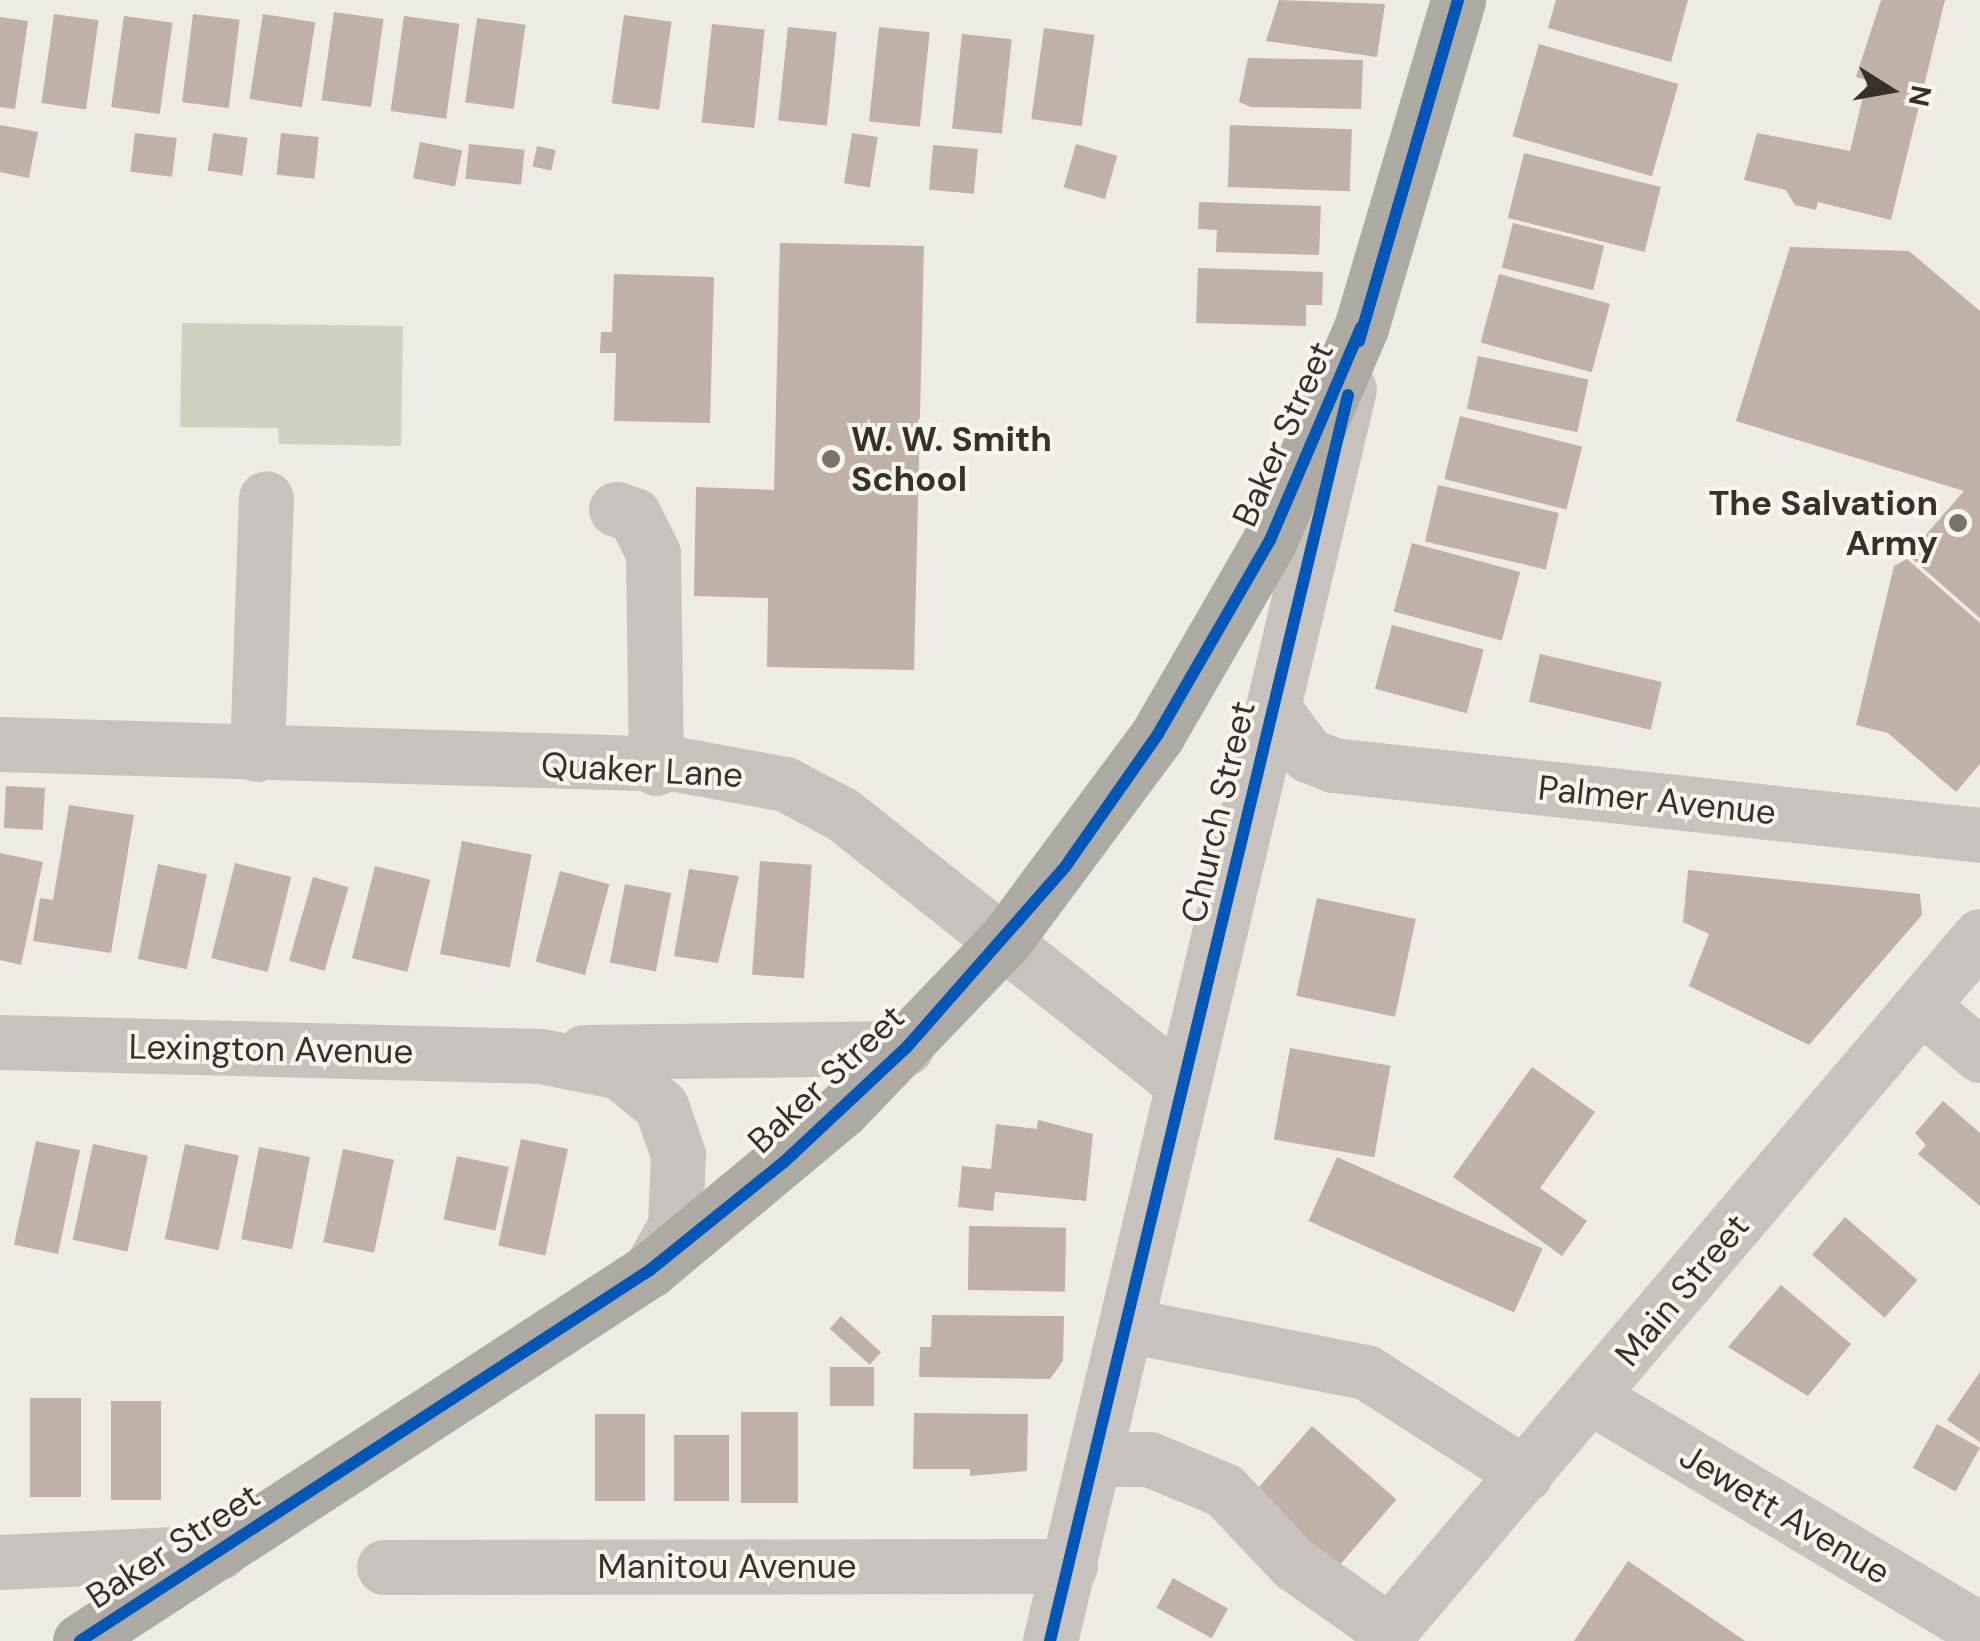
<!DOCTYPE html>
<html>
<head>
<meta charset="utf-8">
<style>
	body { margin:0 }
	#map { position:relative; width:1980px; height:1641px; overflow:hidden; background:#eeeae4; font-family:"DM Sans",sans-serif }
	div>[style] { position:absolute }
	.green>* { inset:0; background:#ced2c0 }
	.building>* { inset:0; background:#c0b1a8; transform-origin:0 0 }
	.minor>* { height:55px; margin:-27.5px; padding:0 27.5px; transform-origin:27.5px; border-radius:27.5px; background:#c7c2bd }
	.highway>* { height:55px; margin:-27.5px; padding:0 27.5px; transform-origin:27.5px; border-radius:27.5px; background:#ada9a3 }
	.cycleway>* { height:12px; margin:-6px; padding:0 6px; transform-origin:6px; border-radius:6px; background:#0057b8 }
	.dots>* { width:28px; height:28px; translate:-50% -50%; box-sizing:border-box; border:5px solid #f9f5ed; border-radius:50% }
	span { translate:-50% -50%; white-space:nowrap; text-align:center; line-height:1.15; -webkit-text-stroke:8px #f9f5ed; paint-order:stroke }
	.street-label { font-size:35px; color:#38302b }
	.poi-label { font-size:35px; color:#38302b; font-weight:700 }
	.left { translate:0 -50%; text-align:left }
	.right { translate:-100% -50%; text-align:right }
	.north { position:absolute; left:1840px; top:40px; width:100px; height:100px; -webkit-text-stroke:8px #f9f5ed; paint-order:stroke; rotate:101deg; font-size:28px; font-weight:700; line-height:40px; text-align:center; color:#38302b }
	.north::after { content:''; display:block; margin:auto; width:35px; height:45px; background:#38302b; clip-path:polygon(50% 0,100% 100%,50% 72%,0 100%) }
</style>
</head>
<body>
<div id="map">
	<div class="green">
		<i style="clip-path:polygon(182px 323px,403px 326px,401px 446px,279px 444px,278px 428px,180px 427px)"></i>
	</div>
	<div class="building">
		<i style="clip-path:polygon(1279px 0,1385px 4px,1377px 57px,1266px 41px)"></i>
		<i style="clip-path:polygon(1556px 0,1688px 0,1671px 62px,1548px 28px)"></i>
		<i style="clip-path:polygon(1881px 0,1945px 0,1891px 220px,1818px 202px,1816px 210px,1795px 205px,1786px 190px,1744px 180px,1757px 133px,1850px 151px,1867px 80px,1856px 77px)"></i>
		<i style="left:334px;top:12px;width:50px;height:89px;rotate:8deg"></i>
		<i style="left:54px;top:14px;width:45px;height:90px;rotate:8deg"></i>
		<i style="left:193px;top:14px;width:47px;height:89px;rotate:7deg"></i>
		<i style="left:263px;top:14px;width:53px;height:86px;rotate:9deg"></i>
		<i style="left:624px;top:15px;width:48px;height:89px;rotate:8deg"></i>
		<i style="left:124px;top:16px;width:49px;height:92px;rotate:8deg"></i>
		<i style="left:404px;top:16px;width:56px;height:96px;rotate:8deg"></i>
		<i style="clip-path:polygon(0 17px,28px 21px,15px 109px,0 107px)"></i>
		<i style="left:477px;top:18px;width:49px;height:85px;rotate:8deg"></i>
		<i style="left:712px;top:24px;width:53px;height:99px;rotate:6deg"></i>
		<i style="left:788px;top:27px;width:49px;height:94px;rotate:6deg"></i>
		<i style="left:879px;top:27px;width:51px;height:95px;rotate:6deg"></i>
		<i style="left:1044px;top:28px;width:51px;height:92px;rotate:8deg"></i>
		<i style="left:962px;top:34px;width:50px;height:95px;rotate:6deg"></i>
		<i style="left:1539px;top:44px;width:145px;height:96px;rotate:16deg"></i>
		<i style="clip-path:polygon(1248px 58px,1363px 60px,1361px 109px,1251px 107px,1239px 102px)"></i>
		<i style="clip-path:polygon(0 125px,38px 132px,29px 178px,0 172px)"></i>
		<i style="left:1230px;top:125px;width:122px;height:62px;rotate:2deg"></i>
		<i style="left:135px;top:133px;width:42px;height:39px;rotate:7deg"></i>
		<i style="left:213px;top:133px;width:35px;height:38px;rotate:8deg"></i>
		<i style="left:281px;top:133px;width:38px;height:42px;rotate:6deg"></i>
		<i style="left:852px;top:133px;width:26px;height:51px;rotate:9deg"></i>
		<i style="left:420px;top:142px;width:43px;height:37px;rotate:11deg"></i>
		<i style="left:469px;top:144px;width:56px;height:35px;rotate:6deg"></i>
		<i style="left:1076px;top:144px;width:43px;height:45px;rotate:16deg"></i>
		<i style="left:933px;top:145px;width:45px;height:45px;rotate:5deg"></i>
		<i style="left:537px;top:146px;width:19px;height:21px;rotate:12deg"></i>
		<i style="left:1524px;top:153px;width:141px;height:67px;rotate:14deg"></i>
		<i style="clip-path:polygon(1199px 202px,1321px 206px,1319px 255px,1216px 252px,1217px 230px,1198px 229px)"></i>
		<i style="left:1513px;top:223px;width:94px;height:46px;rotate:14deg"></i>
		<i style="clip-path:polygon(780px 243px,924px 246px,914px 670px,767px 667px,768px 598px,694px 596px,696px 487px,774px 490px)"></i>
		<i style="clip-path:polygon(1790px 247px,1909px 251px,1980px 311px,1980px 618px,1908px 555px,1964px 491px,1736px 421px)"></i>
		<i style="clip-path:polygon(1198px 268px,1323px 272px,1322px 305px,1306px 305px,1306px 326px,1196px 323px)"></i>
		<i style="clip-path:polygon(614px 274px,714px 277px,710px 423px,614px 421px,616px 353px,600px 353px,601px 332px,612px 332px)"></i>
		<i style="left:1499px;top:274px;width:115px;height:71px;rotate:15deg"></i>
		<i style="left:1478px;top:356px;width:113px;height:54px;rotate:12deg"></i>
		<i style="left:1460px;top:416px;width:126px;height:65px;rotate:14deg"></i>
		<i style="left:1438px;top:485px;width:124px;height:58px;rotate:13deg"></i>
		<i style="left:1412px;top:543px;width:112px;height:71px;rotate:15deg"></i>
		<i style="clip-path:polygon(1907px 559px,1980px 623px,1980px 764px,1956px 792px,1888px 733px,1856px 725px,1894px 566px)"></i>
		<i style="left:1392px;top:625px;width:95px;height:66px;rotate:15deg"></i>
		<i style="left:1540px;top:654px;width:125px;height:49px;rotate:13deg"></i>
		<i style="left:6px;top:786px;width:39px;height:42px;rotate:3deg"></i>
		<i style="clip-path:polygon(69px 805px,134px 815px,111px 953px,33px 941px,40px 898px,53px 900px)"></i>
		<i style="left:462px;top:841px;width:71px;height:115px;rotate:11deg"></i>
		<i style="clip-path:polygon(0 853px,43px 862px,21px 965px,0 960px)"></i>
		<i style="left:760px;top:861px;width:52px;height:114px;rotate:4deg"></i>
		<i style="left:235px;top:863px;width:58px;height:98px;rotate:14deg"></i>
		<i style="left:158px;top:864px;width:50px;height:97px;rotate:12deg"></i>
		<i style="left:375px;top:866px;width:57px;height:95px;rotate:14deg"></i>
		<i style="clip-path:polygon(689px 869px,739px 876px,718px 963px,674px 956px)"></i>
		<i style="clip-path:polygon(1688px 870px,1920px 894px,1922px 915px,1809px 1045px,1689px 986px,1709px 934px,1683px 922px)"></i>
		<i style="left:560px;top:871px;width:51px;height:94px;rotate:15deg"></i>
		<i style="left:313px;top:877px;width:37px;height:87px;rotate:16deg"></i>
		<i style="left:625px;top:884px;width:47px;height:80px;rotate:11deg"></i>
		<i style="left:1317px;top:898px;width:101px;height:100px;rotate:12deg"></i>
		<i style="left:1290px;top:1048px;width:102px;height:93px;rotate:10deg"></i>
		<i style="clip-path:polygon(1532px 1067px,1595px 1112px,1540px 1188px,1587px 1221px,1562px 1256px,1453px 1177px)"></i>
		<i style="clip-path:polygon(1943px 1101px,1980px 1133px,1980px 1206px,1918px 1154px,1926px 1145px,1915px 1133px)"></i>
		<i style="clip-path:polygon(1038px 1120px,1093px 1134px,1086px 1201px,995px 1192px,993px 1211px,958px 1207px,962px 1166px,991px 1169px,996px 1124px,1037px 1129px)"></i>
		<i style="left:521px;top:1139px;width:48px;height:109px;rotate:12deg"></i>
		<i style="left:36px;top:1141px;width:45px;height:106px;rotate:12deg"></i>
		<i style="left:93px;top:1144px;width:56px;height:98px;rotate:12deg"></i>
		<i style="left:185px;top:1144px;width:55px;height:97px;rotate:12deg"></i>
		<i style="left:259px;top:1147px;width:52px;height:94px;rotate:11deg"></i>
		<i style="left:343px;top:1149px;width:52px;height:95px;rotate:12deg"></i>
		<i style="left:457px;top:1156px;width:53px;height:65px;rotate:12deg"></i>
		<i style="left:1337px;top:1157px;width:225px;height:70px;rotate:24deg"></i>
		<i style="left:1845px;top:1217px;width:96px;height:50px;rotate:41deg"></i>
		<i style="left:969px;top:1226px;width:97px;height:64px;rotate:1deg"></i>
		<i style="clip-path:polygon(1781px 1285px,1851px 1344px,1808px 1396px,1728px 1347px)"></i>
		<i style="clip-path:polygon(932px 1315px,1064px 1316px,1063px 1361px,1050px 1379px,919px 1377px,920px 1347px,931px 1347px)"></i>
		<i style="left:841px;top:1316px;width:54px;height:17px;rotate:42deg"></i>
		<i style="left:874px;top:1367px;width:39px;height:44px;rotate:90deg"></i>
		<i style="clip-path:polygon(1980px 1372px,1980px 1442px,1947px 1420px)"></i>
		<i style="left:30px;top:1398px;width:51px;height:99px"></i>
		<i style="left:111px;top:1401px;width:50px;height:99px"></i>
		<i style="left:741px;top:1412px;width:57px;height:91px"></i>
		<i style="clip-path:polygon(914px 1413px,1028px 1414px,1027px 1471px,970px 1476px,970px 1469px,913px 1469px)"></i>
		<i style="left:595px;top:1414px;width:50px;height:87px"></i>
		<i style="left:1937px;top:1424px;width:49px;height:50px;rotate:29deg"></i>
		<i style="left:1312px;top:1426px;width:112px;height:89px;rotate:41deg"></i>
		<i style="left:674px;top:1435px;width:55px;height:66px"></i>
		<i style="clip-path:polygon(1628px 1561px,1745px 1641px,1574px 1641px)"></i>
		<i style="left:1173px;top:1578px;width:63px;height:34px;rotate:29deg"></i>
	</div>
	<div class="minor">
		<i style="left:616px;top:509px;width:19px;rotate:18deg"></i>
		<i style="left:634px;top:515px;width:42px;rotate:63.4deg"></i>
		<i style="left:653px;top:553px;width:215px;rotate:89.2deg"></i>
		<i style="left:1273px;top:708px;width:59px;rotate:53.3deg"></i>
		<i style="left:1308px;top:755px;width:27px;rotate:22deg"></i>
		<i style="left:1333px;top:765px;width:651px;rotate:6.17deg"></i>
		<i style="left:0;top:744px;width:676px;rotate:1.69deg"></i>
		<i style="left:676px;top:764px;width:111px;rotate:10.4deg"></i>
		<i style="left:785px;top:784px;width:64px;rotate:27.8deg"></i>
		<i style="left:842px;top:814px;width:434px;rotate:38.4deg"></i>
		<i style="left:257px;top:754px;width:256px;rotate:-88deg"></i>
		<i style="left:1921px;top:1006px;width:77px;rotate:39.7deg"></i>
		<i style="left:0;top:1042px;width:541px;rotate:1.48deg"></i>
		<i style="left:541px;top:1056px;width:81px;rotate:11.4deg"></i>
		<i style="left:620px;top:1072px;width:53px;rotate:39.7deg"></i>
		<i style="left:661px;top:1106px;width:51px;rotate:70.5deg"></i>
		<i style="left:678px;top:1154px;width:72px;rotate:92.4deg"></i>
		<i style="left:675px;top:1226px;width:51px;rotate:119.6deg"></i>
		<i style="left:584px;top:1052px;width:322px;rotate:-0.7deg"></i>
		<i style="left:1126px;top:1325px;width:245px;rotate:11.1deg"></i>
		<i style="left:1366px;top:1372px;width:189px;rotate:32.7deg"></i>
		<i style="left:1591px;top:1397px;width:453px;rotate:30.9deg"></i>
		<i style="left:1094px;top:1459px;width:55px"></i>
		<i style="left:1149px;top:1459px;width:81px;rotate:22.5deg"></i>
		<i style="left:1224px;top:1490px;width:102px;rotate:46.6deg"></i>
		<i style="left:1294px;top:1564px;width:116px;rotate:35.2deg"></i>
		<i style="left:0;top:1562px;width:220px;rotate:-2.6deg"></i>
		<i style="left:384px;top:1567px;width:686px;rotate:-0.08deg"></i>
		<i style="left:1050px;top:1641px;width:1287px;rotate:-76.57deg"></i>
		<i style="left:1381px;top:1641px;width:925px;rotate:-49.65deg"></i>
	</div>
	<div class="highway">
		<i style="left:80px;top:1641px;width:680px;rotate:-33.06deg"></i>
		<i style="left:650px;top:1270px;width:250px;rotate:-39.8deg"></i>
		<i style="left:842px;top:1110px;width:237px;rotate:-46.2deg"></i>
		<i style="left:1006px;top:939px;width:255px;rotate:-53.4deg"></i>
		<i style="left:1158px;top:734px;width:224px;rotate:-60deg"></i>
		<i style="left:1270px;top:540px;width:231px;rotate:-66.8deg"></i>
		<i style="left:1361px;top:328px;width:342px;rotate:-73.5deg"></i>
	</div>
	<div class="cycleway">
		<i style="left:1359px;top:341px;width:355px;rotate:-73.8deg"></i>
		<i style="left:80px;top:1641px;width:680px;rotate:-33.06deg"></i>
		<i style="left:650px;top:1270px;width:172px;rotate:-38.9deg"></i>
		<i style="left:784px;top:1162px;width:167px;rotate:-43.1deg"></i>
		<i style="left:906px;top:1048px;width:241px;rotate:-48.7deg"></i>
		<i style="left:1065px;top:867px;width:162px;rotate:-55deg"></i>
		<i style="left:1158px;top:734px;width:224px;rotate:-60deg"></i>
		<i style="left:1270px;top:540px;width:231px;rotate:-66.8deg"></i>
		<i style="left:1050px;top:1641px;width:1281px;rotate:-76.55deg"></i>
	</div>
	<div class="dots">
		<i style="left:831px;top:459px;background:#78716c"></i>
		<i style="left:1958px;top:523px;background:#78716c"></i>
	</div>
	<div class="street-label">
		<span style="left:1283px;top:434px;rotate:-66deg">Baker Street</span>
		<span style="left:642px;top:770px;rotate:3deg">Quaker Lane</span>
		<span style="left:1657px;top:800px;rotate:6deg">Palmer Avenue</span>
		<span style="left:1218px;top:812px;rotate:-77deg">Church Street</span>
		<span style="left:271px;top:1049px;rotate:1deg">Lexington Avenue</span>
		<span style="left:826px;top:1079px;rotate:-43deg">Baker Street</span>
		<span style="left:1682px;top:1290px;rotate:-50deg">Main Street</span>
		<span style="left:1785px;top:1514px;rotate:31deg">Jewett Avenue</span>
		<span style="left:173px;top:1546px;rotate:-33deg">Baker Street</span>
		<span style="left:727px;top:1566px">Manitou Avenue</span>
	</div>
	<div class="poi-label">
		<span class="left" style="left:851px;top:459px">W. W. Smith<br>School</span>
		<span class="right" style="left:1938px;top:523px">The Salvation<br>Army</span>
	</div>
	<div class="north">N</div>
</div>
</body>
</html>
